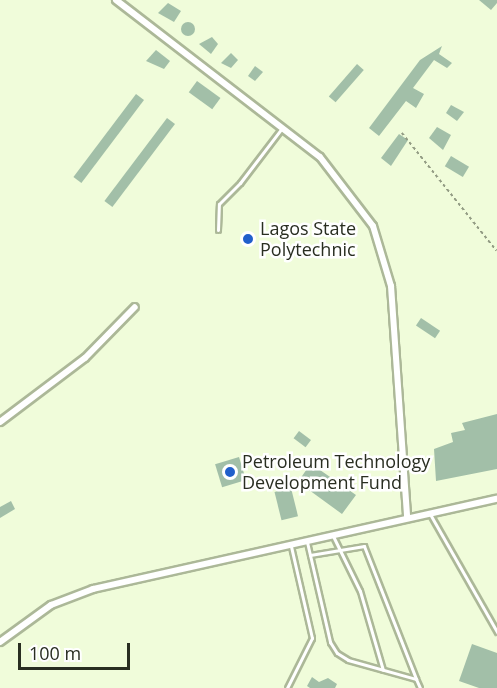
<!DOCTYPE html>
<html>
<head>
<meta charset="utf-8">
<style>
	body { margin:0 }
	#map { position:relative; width:497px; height:688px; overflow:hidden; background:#f0fcda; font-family:"Open Sans",sans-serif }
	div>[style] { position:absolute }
	.building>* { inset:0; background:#a2bfa8; transform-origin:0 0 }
	.round { border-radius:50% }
	.path>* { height:1.5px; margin-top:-0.75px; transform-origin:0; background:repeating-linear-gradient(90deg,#929b83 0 3px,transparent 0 6px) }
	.roads { filter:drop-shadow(2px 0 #acb898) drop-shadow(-2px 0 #acb898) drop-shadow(0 2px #acb898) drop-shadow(0 -2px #acb898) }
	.service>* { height:3px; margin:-1.5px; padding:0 1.5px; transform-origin:1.5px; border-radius:1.5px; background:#fff }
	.minor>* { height:6px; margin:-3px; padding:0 3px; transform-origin:3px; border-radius:3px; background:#fff }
	.dots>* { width:16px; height:16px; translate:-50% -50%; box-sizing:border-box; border:3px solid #fff; border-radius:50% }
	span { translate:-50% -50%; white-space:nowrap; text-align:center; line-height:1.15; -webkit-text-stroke:5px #fff; paint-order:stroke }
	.poi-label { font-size:18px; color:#292e21 }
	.left { translate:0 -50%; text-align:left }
	.scale { position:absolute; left:18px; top:643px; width:112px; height:27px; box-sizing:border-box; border:3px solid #292e21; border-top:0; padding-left:8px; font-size:18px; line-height:21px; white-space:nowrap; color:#292e21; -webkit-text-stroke:4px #fff; paint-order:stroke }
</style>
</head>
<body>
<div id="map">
	<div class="building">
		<i style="clip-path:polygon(479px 0,497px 0,497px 3px,491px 10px)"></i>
		<i style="clip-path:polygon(168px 3px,181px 11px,174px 22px,158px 13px)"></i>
		<i class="round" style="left:181px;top:22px;width:14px;height:14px"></i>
		<i style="clip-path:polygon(212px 37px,218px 44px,211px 54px,199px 44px)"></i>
		<i style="clip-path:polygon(442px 46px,439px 54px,452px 63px,447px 68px,434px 60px,413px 88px,424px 94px,416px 108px,406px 101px,379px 136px,369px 128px,420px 60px)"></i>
		<i style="clip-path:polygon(156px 50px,170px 61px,164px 69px,146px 61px)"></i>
		<i style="clip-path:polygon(231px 53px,238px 60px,231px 68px,221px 63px)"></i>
		<i style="left:357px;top:64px;width:9px;height:43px;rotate:41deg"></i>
		<i style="clip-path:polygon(255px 66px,263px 72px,255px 81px,248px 76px)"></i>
		<i style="left:197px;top:81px;width:29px;height:14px;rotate:36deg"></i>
		<i style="left:136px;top:94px;width:10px;height:104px;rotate:37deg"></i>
		<i style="clip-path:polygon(451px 105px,464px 112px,457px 121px,446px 113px)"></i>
		<i style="left:167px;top:118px;width:10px;height:104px;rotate:37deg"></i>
		<i style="clip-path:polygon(437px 127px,451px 135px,443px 150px,429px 138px)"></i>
		<i style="clip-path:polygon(399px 134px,408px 140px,391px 166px,381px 158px)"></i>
		<i style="left:451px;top:156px;width:21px;height:12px;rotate:31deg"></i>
		<i style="left:421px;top:318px;width:23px;height:9px;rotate:34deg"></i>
		<i style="clip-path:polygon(497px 414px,497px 469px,436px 481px,434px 449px,453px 442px,451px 433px,465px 430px,462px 423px)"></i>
		<i style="left:299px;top:431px;width:15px;height:9px;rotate:37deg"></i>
		<i style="left:239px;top:457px;width:24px;height:25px;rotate:73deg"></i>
		<i style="clip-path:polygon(315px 457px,324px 464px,320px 470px,356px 495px,342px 514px,298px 482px)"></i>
		<i style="left:291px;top:488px;width:29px;height:17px;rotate:76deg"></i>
		<i style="clip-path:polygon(11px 501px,15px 509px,0 518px,0 507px)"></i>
		<i style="clip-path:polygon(472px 644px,497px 653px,497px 688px,479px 688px,459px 681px)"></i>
		<i style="clip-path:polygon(312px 677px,319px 682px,328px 678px,337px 684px,335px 688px,310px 688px,307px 686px)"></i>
	</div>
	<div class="path">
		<i style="left:402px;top:133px;width:151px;rotate:51.2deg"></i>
	</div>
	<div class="roads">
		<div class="service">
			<i style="left:218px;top:230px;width:26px;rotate:-88deg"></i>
			<i style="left:219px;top:204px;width:30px;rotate:-45deg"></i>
			<i style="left:240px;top:183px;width:69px;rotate:-52.6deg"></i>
			<i style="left:430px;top:514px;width:136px;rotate:60.4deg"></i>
			<i style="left:333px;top:536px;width:61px;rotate:63.9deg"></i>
			<i style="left:360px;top:591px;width:82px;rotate:73.8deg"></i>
			<i style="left:307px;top:542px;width:103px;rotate:77deg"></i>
			<i style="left:330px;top:642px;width:13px;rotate:58deg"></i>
			<i style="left:337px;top:653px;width:13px;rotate:32deg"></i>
			<i style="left:348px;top:660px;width:71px;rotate:15.6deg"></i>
			<i style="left:416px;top:679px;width:10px;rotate:66deg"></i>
			<i style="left:310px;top:555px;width:55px;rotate:-9.5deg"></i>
			<i style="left:364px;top:546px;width:143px;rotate:68.6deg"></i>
			<i style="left:287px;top:688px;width:56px;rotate:-63.4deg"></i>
			<i style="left:312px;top:638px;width:94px;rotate:-102.9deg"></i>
		</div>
		<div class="minor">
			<i style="left:116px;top:0;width:257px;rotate:37.6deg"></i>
			<i style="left:320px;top:157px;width:87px;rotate:52.5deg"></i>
			<i style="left:373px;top:226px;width:63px;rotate:73.3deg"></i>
			<i style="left:391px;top:286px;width:232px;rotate:86deg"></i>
			<i style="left:0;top:422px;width:106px;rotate:-37deg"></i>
			<i style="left:85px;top:358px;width:71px;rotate:-45.6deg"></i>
			<i style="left:0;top:642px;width:63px;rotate:-36deg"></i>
			<i style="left:51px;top:605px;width:45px;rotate:-20.9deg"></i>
			<i style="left:93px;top:589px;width:414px;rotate:-12.6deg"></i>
		</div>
	</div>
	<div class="dots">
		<i style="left:248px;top:239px;background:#215fcb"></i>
		<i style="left:230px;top:472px;background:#215fcb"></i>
	</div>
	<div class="poi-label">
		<span class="left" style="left:260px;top:239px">Lagos State<br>Polytechnic</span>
		<span class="left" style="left:242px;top:472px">Petroleum Technology<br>Development Fund</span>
	</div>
	<div class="scale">100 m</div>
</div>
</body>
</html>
